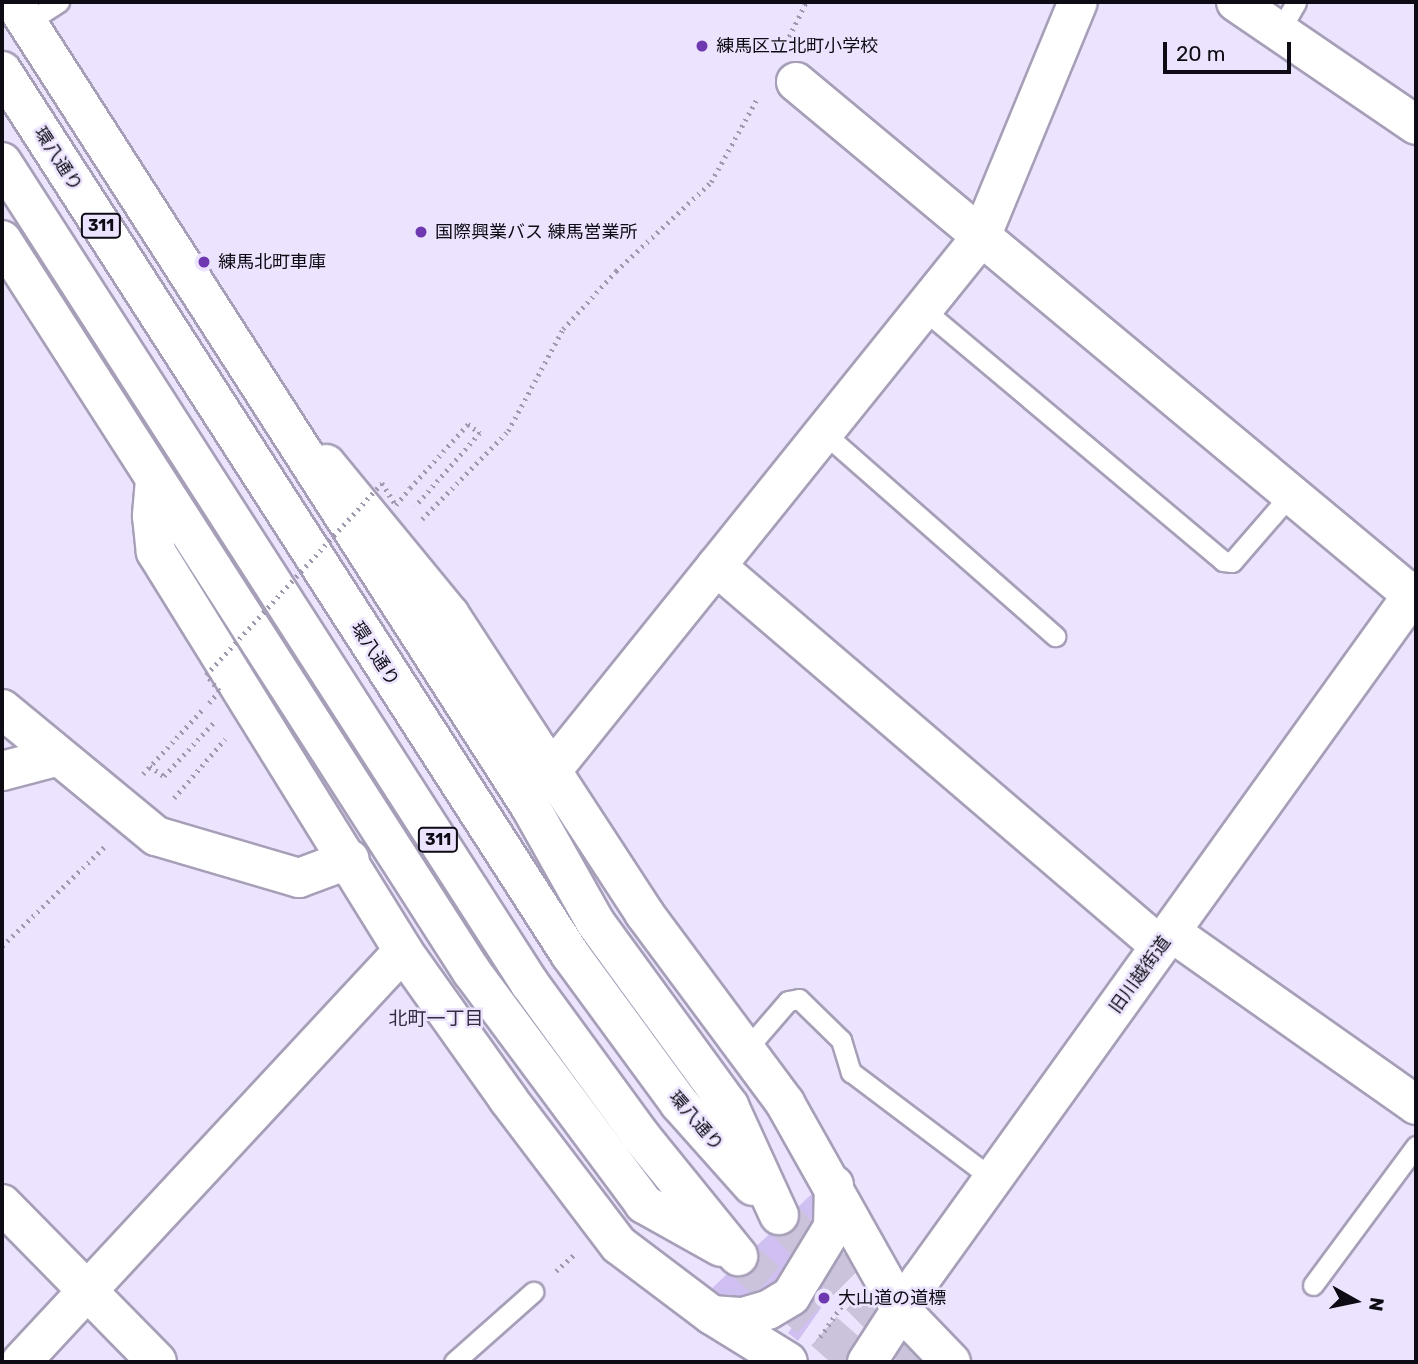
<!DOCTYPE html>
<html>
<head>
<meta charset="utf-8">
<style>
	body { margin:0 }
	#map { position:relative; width:1418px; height:1364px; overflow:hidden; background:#ece3fe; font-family:Rubik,"Noto Sans JP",sans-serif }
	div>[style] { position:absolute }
	.green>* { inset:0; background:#d0c0f2 }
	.primary-tunnel>* { height:38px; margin-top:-19px; transform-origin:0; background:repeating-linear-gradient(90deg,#cbc3db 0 38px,transparent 0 57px) }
	.path>* { height:4.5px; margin-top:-2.25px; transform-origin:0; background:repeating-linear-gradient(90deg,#a099ae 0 2px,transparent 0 7px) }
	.roads { filter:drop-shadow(2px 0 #a79fb8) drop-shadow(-2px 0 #a79fb8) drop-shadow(0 2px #a79fb8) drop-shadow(0 -2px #a79fb8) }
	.lane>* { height:19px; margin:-9.5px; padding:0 9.5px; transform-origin:9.5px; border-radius:9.5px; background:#fff }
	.street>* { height:38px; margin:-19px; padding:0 19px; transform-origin:19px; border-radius:19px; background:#fff }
	.primary>* { height:38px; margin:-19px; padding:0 19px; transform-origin:19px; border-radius:19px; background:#fff }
	.path-bridge>* { height:4.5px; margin-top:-2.25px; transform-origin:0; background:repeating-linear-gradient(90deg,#a099ae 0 2px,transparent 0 7px) }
	.dots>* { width:19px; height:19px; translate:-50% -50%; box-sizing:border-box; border:4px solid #ece3fe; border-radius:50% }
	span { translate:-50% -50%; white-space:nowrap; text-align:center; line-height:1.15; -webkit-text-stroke:5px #ece3fe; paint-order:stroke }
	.shield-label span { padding:2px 5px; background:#ece3fe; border:2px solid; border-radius:5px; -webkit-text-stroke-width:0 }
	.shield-label { font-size:16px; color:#0e0b14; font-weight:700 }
	.poi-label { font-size:18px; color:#0e0b14 }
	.left { translate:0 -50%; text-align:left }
	.street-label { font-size:18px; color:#0e0b14 }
	.neighbourhood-label { font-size:19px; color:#332c41 }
	.frame { position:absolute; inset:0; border:4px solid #0e0b14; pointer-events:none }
	.north { position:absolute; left:1320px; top:1266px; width:70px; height:70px; -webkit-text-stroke:5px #ece3fe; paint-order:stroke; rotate:99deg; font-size:19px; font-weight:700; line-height:28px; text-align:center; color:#0e0b14 }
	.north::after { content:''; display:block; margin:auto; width:24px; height:32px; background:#0e0b14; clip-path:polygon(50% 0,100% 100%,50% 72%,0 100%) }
	.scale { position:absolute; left:1163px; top:42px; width:128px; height:32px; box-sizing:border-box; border:4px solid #0e0b14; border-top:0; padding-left:9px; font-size:21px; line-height:24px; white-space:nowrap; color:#0e0b14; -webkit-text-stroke:5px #ece3fe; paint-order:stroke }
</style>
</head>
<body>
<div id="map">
	<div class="green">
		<i style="clip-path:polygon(818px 1188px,825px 1212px,785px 1282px,764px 1296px,726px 1302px,707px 1293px)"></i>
		<i style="clip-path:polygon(847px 1251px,853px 1263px,830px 1295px,823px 1292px,817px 1301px,823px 1305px,798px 1341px,788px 1333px)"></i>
	</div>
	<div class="primary-tunnel">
		<i style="left:779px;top:1215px;width:207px;rotate:45.2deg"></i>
		<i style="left:738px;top:1256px;width:161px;rotate:41.2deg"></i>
	</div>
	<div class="path">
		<i style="left:786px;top:43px;width:46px;rotate:-64deg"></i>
		<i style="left:410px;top:488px;width:86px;rotate:-47.8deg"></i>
		<i style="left:468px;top:424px;width:15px;rotate:37deg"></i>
		<i style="left:480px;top:433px;width:98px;rotate:131.3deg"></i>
		<i style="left:422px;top:519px;width:123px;rotate:-45.7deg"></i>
		<i style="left:508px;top:431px;width:116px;rotate:-61.7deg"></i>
		<i style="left:563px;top:329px;width:79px;rotate:-47.6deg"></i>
		<i style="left:616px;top:271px;width:130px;rotate:-43.1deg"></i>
		<i style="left:711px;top:182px;width:97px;rotate:-61.1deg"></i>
		<i style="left:150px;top:766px;width:17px;rotate:36deg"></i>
		<i style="left:164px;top:776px;width:72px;rotate:-47.2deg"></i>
		<i style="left:143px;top:774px;width:88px;rotate:-47.3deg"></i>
		<i style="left:174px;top:798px;width:78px;rotate:-49.2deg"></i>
		<i style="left:2px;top:946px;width:142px;rotate:-44.1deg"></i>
		<i style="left:556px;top:1271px;width:25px;rotate:-42deg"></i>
		<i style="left:820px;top:1337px;width:47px;rotate:-55.3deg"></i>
	</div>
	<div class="roads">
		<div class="lane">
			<i style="left:28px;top:22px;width:37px;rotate:-33deg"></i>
			<i style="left:1279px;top:32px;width:34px;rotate:-60deg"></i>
			<i style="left:923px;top:309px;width:392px;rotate:40deg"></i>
			<i style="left:1223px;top:561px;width:9px;rotate:6deg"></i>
			<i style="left:1232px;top:562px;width:90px;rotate:-49.1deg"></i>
			<i style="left:824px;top:433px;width:308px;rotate:41.3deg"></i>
			<i style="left:744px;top:1052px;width:67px;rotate:-49.2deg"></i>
			<i style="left:788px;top:1001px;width:11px;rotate:-10deg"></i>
			<i style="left:799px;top:999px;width:59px;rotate:44.3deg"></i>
			<i style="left:841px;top:1040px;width:34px;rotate:73deg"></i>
			<i style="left:851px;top:1072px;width:178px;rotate:37deg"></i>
			<i style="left:1313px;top:1285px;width:173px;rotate:-53.5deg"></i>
			<i style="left:454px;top:1362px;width:106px;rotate:-41.5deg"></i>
		</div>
		<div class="street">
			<i style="left:1236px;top:2px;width:218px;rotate:34.3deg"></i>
			<i style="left:796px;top:82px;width:802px;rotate:39.79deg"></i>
			<i style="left:326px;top:464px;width:195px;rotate:50.6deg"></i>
			<i style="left:450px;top:615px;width:356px;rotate:56.9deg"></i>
			<i style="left:644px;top:913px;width:237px;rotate:53.4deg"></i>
			<i style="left:785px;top:1103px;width:237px;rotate:60.7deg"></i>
			<i style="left:901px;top:1310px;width:72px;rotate:46.1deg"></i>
			<i style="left:155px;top:480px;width:36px;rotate:95deg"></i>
			<i style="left:152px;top:516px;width:36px;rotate:84deg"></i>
			<i style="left:156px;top:552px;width:469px;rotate:58.2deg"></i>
			<i style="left:403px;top:951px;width:181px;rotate:54.6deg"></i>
			<i style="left:508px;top:1099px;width:183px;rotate:52.8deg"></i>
			<i style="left:619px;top:1245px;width:116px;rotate:37deg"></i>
			<i style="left:712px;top:1315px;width:89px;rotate:31.7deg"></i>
			<i style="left:716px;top:566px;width:584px;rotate:40.56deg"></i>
			<i style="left:2px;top:709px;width:200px;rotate:39.5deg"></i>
			<i style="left:156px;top:836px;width:149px;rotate:16.4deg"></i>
			<i style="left:299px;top:878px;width:54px;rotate:-20.4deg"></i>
			<i style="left:553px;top:769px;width:683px;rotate:-51.18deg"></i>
			<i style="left:981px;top:237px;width:254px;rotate:-67.6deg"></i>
			<i style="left:2px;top:771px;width:56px;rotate:-14.5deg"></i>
			<i style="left:1171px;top:932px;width:300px;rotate:35.2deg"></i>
			<i style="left:2px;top:1204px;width:221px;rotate:45.5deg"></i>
			<i style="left:712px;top:1315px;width:31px;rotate:4deg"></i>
			<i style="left:743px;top:1317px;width:26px;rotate:-16deg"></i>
			<i style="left:768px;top:1310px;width:27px;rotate:-31deg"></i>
			<i style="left:791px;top:1296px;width:81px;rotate:-58.7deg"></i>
			<i style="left:833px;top:1227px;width:42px;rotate:-88.6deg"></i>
			<i style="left:21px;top:1362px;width:561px;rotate:-47.09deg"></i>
			<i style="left:867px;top:1362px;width:99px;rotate:-57deg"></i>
			<i style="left:921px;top:1279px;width:848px;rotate:-54.31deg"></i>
		</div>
		<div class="primary">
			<i style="left:14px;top:2px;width:955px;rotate:57.31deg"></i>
			<i style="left:530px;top:806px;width:133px;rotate:60.7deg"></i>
			<i style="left:595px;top:922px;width:228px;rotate:53.9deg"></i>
			<i style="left:729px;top:1106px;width:120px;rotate:65.4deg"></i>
			<i style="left:2px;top:71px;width:1050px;rotate:57.25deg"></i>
			<i style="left:570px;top:954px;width:185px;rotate:53.8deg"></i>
			<i style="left:679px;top:1103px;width:111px;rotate:48.3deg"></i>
			<i style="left:2px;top:162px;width:977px;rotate:57.29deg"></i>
			<i style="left:530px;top:984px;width:187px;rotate:53.9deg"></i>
			<i style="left:640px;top:1135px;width:156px;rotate:51deg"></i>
			<i style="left:2px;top:240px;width:870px;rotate:57.3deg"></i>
			<i style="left:472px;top:972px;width:289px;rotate:53.4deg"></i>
			<i style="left:644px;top:1204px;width:88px;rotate:29.2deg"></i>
		</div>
	</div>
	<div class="path-bridge">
		<i style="left:209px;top:703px;width:16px;rotate:-50deg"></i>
		<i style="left:219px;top:691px;width:21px;rotate:-129deg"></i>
		<i style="left:206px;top:675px;width:260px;rotate:-47.5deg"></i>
		<i style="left:382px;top:483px;width:26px;rotate:58deg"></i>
		<i style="left:396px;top:505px;width:22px;rotate:-51deg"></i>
	</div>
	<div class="dots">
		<i style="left:702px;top:46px;background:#6e39b0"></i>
		<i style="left:421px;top:232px;background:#6e39b0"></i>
		<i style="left:204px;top:262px;background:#6e39b0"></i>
		<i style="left:824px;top:1298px;background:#6e39b0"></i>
	</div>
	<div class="shield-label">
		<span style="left:101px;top:226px">311</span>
		<span style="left:438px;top:840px">311</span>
	</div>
	<div class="poi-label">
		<span class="left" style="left:716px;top:46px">練馬区立北町小学校</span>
		<span class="left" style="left:435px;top:232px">国際興業バス 練馬営業所</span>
		<span class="left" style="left:218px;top:262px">練馬北町車庫</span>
		<span class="left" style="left:838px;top:1298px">大山道の道標</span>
	</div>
	<div class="street-label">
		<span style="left:58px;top:159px;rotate:57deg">環八通り</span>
		<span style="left:375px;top:654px;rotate:57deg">環八通り</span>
		<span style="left:1140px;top:975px;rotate:-54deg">旧川越街道</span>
		<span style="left:696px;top:1121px;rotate:49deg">環八通り</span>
	</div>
	<div class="neighbourhood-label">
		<span style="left:436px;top:1019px">北町一丁目</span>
	</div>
	<div class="frame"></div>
	<div class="north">N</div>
	<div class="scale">20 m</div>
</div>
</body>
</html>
